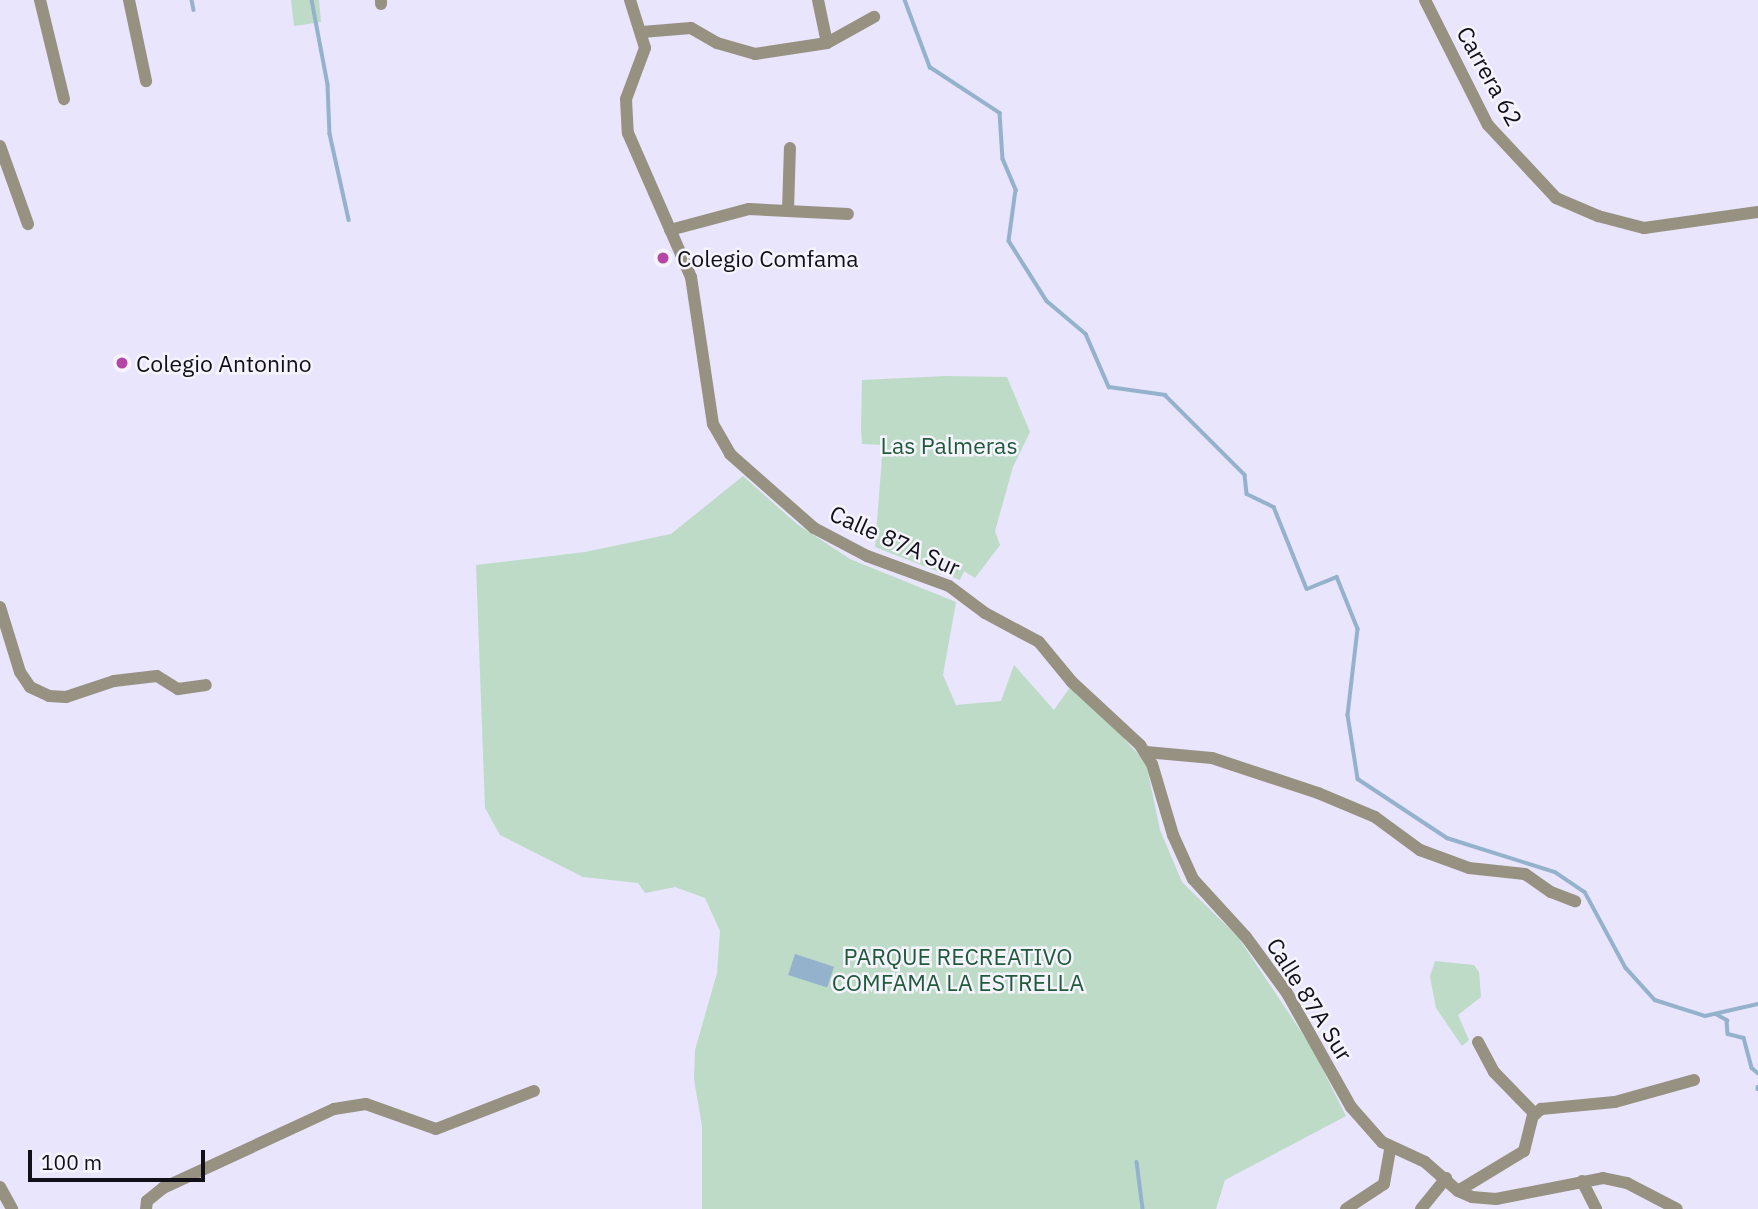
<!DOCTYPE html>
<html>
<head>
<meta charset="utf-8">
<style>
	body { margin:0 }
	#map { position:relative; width:1758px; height:1209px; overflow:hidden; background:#e8e5fc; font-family:"IBM Plex Sans",sans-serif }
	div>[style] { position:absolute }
	.green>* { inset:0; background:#bddbc7 }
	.water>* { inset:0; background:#95b2cd; transform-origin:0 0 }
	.stream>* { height:3.5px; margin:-1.75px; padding:0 1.75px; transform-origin:1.75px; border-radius:1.75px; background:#95b2cd }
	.street>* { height:12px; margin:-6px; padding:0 6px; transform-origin:6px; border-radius:6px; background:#979182 }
	.dots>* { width:19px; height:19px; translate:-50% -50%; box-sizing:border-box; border:4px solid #f5f4fd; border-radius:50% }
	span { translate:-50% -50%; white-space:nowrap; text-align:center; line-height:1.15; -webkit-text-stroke:5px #f5f4fd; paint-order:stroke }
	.street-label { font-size:23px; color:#110f17 }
	.poi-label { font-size:23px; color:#110f17 }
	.left { translate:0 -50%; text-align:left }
	.park-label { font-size:23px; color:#205a3a }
	.scale { position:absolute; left:28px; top:1150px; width:177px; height:32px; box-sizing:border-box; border:4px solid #110f17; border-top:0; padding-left:9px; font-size:21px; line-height:24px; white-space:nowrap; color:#110f17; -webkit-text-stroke:5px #f5f4fd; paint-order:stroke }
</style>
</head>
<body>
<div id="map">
	<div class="green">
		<i style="clip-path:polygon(291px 0,319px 0,321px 22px,294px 26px)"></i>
		<i style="clip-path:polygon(946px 376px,1007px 377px,1030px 432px,1013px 467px,995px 531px,1000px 545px,975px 578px,964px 571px,960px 580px,875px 547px,883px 445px,862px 444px,861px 430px,862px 380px)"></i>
		<i style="clip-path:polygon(743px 476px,797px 524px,850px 559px,956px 602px,943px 675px,956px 705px,1001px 701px,1014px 665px,1054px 710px,1071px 686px,1111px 724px,1146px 763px,1160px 830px,1182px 882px,1238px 937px,1312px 1048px,1346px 1116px,1225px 1180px,1216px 1209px,702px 1209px,702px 1126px,694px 1079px,695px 1050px,717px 973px,720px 931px,705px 898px,675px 887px,645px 893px,638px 883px,583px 877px,500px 835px,485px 808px,476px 565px,585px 552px,671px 534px)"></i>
		<i style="clip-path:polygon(1435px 961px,1474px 965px,1479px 972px,1481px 997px,1458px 1015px,1469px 1040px,1462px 1046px,1436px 1008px,1430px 976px)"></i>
	</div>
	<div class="water">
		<i style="left:795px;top:954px;width:41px;height:22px;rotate:18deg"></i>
	</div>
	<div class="stream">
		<i style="left:192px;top:0;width:10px;rotate:79deg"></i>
		<i style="left:312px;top:0;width:86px;rotate:79.3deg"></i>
		<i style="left:328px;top:85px;width:49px;rotate:87.7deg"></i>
		<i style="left:330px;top:134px;width:88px;rotate:77.5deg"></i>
		<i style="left:905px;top:0;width:72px;rotate:69.5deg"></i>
		<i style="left:930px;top:67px;width:84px;rotate:33.3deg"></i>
		<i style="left:1000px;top:113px;width:46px;rotate:86.3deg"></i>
		<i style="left:1003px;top:159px;width:34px;rotate:67deg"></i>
		<i style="left:1016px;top:190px;width:51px;rotate:97.8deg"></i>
		<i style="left:1009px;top:241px;width:71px;rotate:57.7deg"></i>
		<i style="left:1047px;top:301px;width:51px;rotate:40.2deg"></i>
		<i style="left:1086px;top:334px;width:58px;rotate:66.5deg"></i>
		<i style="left:1109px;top:387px;width:57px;rotate:8.1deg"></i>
		<i style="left:1165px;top:395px;width:113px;rotate:45deg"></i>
		<i style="left:1245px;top:475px;width:19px;rotate:84deg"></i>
		<i style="left:1247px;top:494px;width:30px;rotate:26deg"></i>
		<i style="left:1274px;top:507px;width:88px;rotate:68.1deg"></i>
		<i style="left:1307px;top:589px;width:32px;rotate:-22deg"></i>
		<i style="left:1337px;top:577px;width:56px;rotate:68deg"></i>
		<i style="left:1358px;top:629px;width:87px;rotate:96.6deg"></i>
		<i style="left:1348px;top:715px;width:65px;rotate:81.1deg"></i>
		<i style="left:1358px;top:779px;width:107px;rotate:33.5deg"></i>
		<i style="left:1447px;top:838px;width:113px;rotate:17.5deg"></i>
		<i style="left:1555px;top:872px;width:36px;rotate:34deg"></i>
		<i style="left:1585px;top:892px;width:86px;rotate:61.7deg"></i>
		<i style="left:1626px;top:968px;width:43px;rotate:47.8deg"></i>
		<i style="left:1655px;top:1000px;width:52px;rotate:17.7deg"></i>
		<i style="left:1705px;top:1016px;width:54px;rotate:-12.8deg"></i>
		<i style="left:1716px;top:1014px;width:13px;rotate:29deg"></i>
		<i style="left:1727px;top:1020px;width:14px;rotate:86deg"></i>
		<i style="left:1728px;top:1034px;width:16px;rotate:14deg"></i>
		<i style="left:1744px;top:1038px;width:31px;rotate:75deg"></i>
		<i style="left:1752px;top:1068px;width:8px;rotate:40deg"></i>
		<i style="left:1758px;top:1087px;width:2px;rotate:90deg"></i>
		<i style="left:1137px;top:1162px;width:47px;rotate:82.7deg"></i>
	</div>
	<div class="street">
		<i style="left:40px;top:0;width:102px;rotate:76.4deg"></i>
		<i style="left:129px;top:0;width:83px;rotate:78.1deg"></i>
		<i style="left:630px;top:0;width:50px;rotate:72.6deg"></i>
		<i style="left:645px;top:48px;width:54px;rotate:110.4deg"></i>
		<i style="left:626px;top:99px;width:34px;rotate:87deg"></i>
		<i style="left:628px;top:133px;width:157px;rotate:66.4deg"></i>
		<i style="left:691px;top:277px;width:149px;rotate:81.5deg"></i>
		<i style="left:713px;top:424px;width:34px;rotate:60deg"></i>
		<i style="left:730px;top:454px;width:112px;rotate:41.4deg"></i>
		<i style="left:814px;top:528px;width:60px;rotate:27.8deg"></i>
		<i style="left:867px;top:556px;width:87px;rotate:20.1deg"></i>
		<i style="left:949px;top:586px;width:45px;rotate:36.9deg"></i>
		<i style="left:985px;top:613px;width:61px;rotate:28.2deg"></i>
		<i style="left:1039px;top:642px;width:52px;rotate:50.5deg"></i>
		<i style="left:1072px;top:682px;width:93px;rotate:42.8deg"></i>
		<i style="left:1140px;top:745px;width:22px;rotate:58deg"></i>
		<i style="left:1152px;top:764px;width:74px;rotate:73.5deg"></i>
		<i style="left:1173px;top:835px;width:48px;rotate:65.6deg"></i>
		<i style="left:1193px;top:879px;width:79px;rotate:47.6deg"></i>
		<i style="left:1246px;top:937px;width:69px;rotate:53.8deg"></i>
		<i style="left:1287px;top:993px;width:131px;rotate:60.7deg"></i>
		<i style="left:1351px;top:1107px;width:47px;rotate:48.5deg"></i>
		<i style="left:1382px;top:1142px;width:47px;rotate:24.9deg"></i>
		<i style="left:1425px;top:1162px;width:44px;rotate:41.3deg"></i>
		<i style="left:1458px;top:1191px;width:15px;rotate:23deg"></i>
		<i style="left:1472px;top:1197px;width:24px;rotate:5deg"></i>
		<i style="left:1496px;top:1199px;width:109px;rotate:-11.1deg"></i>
		<i style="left:1603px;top:1178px;width:25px;rotate:12deg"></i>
		<i style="left:1627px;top:1183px;width:56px;rotate:27.5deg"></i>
		<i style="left:818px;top:0;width:44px;rotate:78.2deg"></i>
		<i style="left:1425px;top:0;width:140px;rotate:63.3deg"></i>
		<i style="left:1488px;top:125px;width:100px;rotate:47deg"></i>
		<i style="left:1556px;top:198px;width:46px;rotate:23.2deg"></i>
		<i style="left:1598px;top:216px;width:48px;rotate:14.6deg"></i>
		<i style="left:1644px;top:228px;width:115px;rotate:-8deg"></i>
		<i style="left:381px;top:4px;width:4px;rotate:-90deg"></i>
		<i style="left:642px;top:32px;width:49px;rotate:-4.7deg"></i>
		<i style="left:691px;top:28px;width:30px;rotate:30deg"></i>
		<i style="left:717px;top:43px;width:40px;rotate:16deg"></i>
		<i style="left:755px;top:54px;width:73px;rotate:-8.7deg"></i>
		<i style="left:827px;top:43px;width:54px;rotate:-29deg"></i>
		<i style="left:0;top:146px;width:83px;rotate:70.3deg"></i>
		<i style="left:788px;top:210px;width:62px;rotate:-88.2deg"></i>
		<i style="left:670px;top:230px;width:82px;rotate:-14.9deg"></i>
		<i style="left:749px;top:209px;width:99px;rotate:2.9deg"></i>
		<i style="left:0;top:607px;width:68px;rotate:72.9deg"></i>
		<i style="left:20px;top:672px;width:18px;rotate:56deg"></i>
		<i style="left:30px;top:687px;width:21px;rotate:25deg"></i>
		<i style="left:49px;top:696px;width:17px;rotate:3deg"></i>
		<i style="left:66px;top:697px;width:51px;rotate:-18.4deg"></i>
		<i style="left:114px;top:681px;width:43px;rotate:-6.6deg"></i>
		<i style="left:157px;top:676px;width:25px;rotate:32deg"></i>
		<i style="left:178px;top:689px;width:28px;rotate:-8deg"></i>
		<i style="left:1146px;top:752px;width:66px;rotate:5.2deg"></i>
		<i style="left:1212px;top:758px;width:112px;rotate:18.3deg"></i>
		<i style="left:1318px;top:793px;width:62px;rotate:22.8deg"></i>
		<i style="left:1375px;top:817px;width:56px;rotate:36.3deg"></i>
		<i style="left:1420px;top:850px;width:52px;rotate:20.2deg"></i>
		<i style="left:1469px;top:868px;width:56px;rotate:6.1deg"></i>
		<i style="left:1525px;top:874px;width:32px;rotate:35deg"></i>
		<i style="left:1551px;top:892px;width:26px;rotate:21deg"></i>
		<i style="left:1478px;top:1042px;width:34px;rotate:62deg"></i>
		<i style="left:1494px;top:1072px;width:59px;rotate:45.7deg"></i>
		<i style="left:1582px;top:1181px;width:31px;rotate:63deg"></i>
		<i style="left:0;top:1187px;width:25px;rotate:61deg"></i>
		<i style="left:1458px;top:1191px;width:77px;rotate:-31.2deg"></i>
		<i style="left:1524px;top:1151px;width:36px;rotate:-76deg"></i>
		<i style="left:1533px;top:1116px;width:11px;rotate:-41deg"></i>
		<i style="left:1541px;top:1109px;width:74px;rotate:-5.4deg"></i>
		<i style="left:1615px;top:1102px;width:82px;rotate:-15.6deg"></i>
		<i style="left:146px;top:1209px;width:8px;rotate:-83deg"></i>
		<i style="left:147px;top:1201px;width:21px;rotate:-39deg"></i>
		<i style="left:163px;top:1188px;width:188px;rotate:-24.8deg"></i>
		<i style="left:334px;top:1109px;width:32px;rotate:-9deg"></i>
		<i style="left:366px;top:1104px;width:74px;rotate:19.7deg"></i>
		<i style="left:436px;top:1129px;width:105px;rotate:-21.2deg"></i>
		<i style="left:1346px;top:1209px;width:45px;rotate:-33.3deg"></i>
		<i style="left:1384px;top:1184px;width:36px;rotate:-80deg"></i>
		<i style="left:1421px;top:1209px;width:40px;rotate:-51deg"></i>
	</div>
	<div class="dots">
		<i style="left:663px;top:258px;background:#b447a6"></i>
		<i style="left:122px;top:363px;background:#b447a6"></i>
	</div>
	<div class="street-label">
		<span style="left:1490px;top:76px;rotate:61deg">Carrera 62</span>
		<span style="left:895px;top:540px;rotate:24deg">Calle 87A Sur</span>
		<span style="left:1310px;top:999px;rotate:58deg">Calle 87A Sur</span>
	</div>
	<div class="poi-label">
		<span class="left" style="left:677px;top:258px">Colegio Comfama</span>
		<span class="left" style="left:136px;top:363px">Colegio Antonino</span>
	</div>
	<div class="park-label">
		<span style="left:949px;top:445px">Las Palmeras</span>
		<span style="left:958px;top:969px">PARQUE RECREATIVO<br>COMFAMA LA ESTRELLA</span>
	</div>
	<div class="scale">100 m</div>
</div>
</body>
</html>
